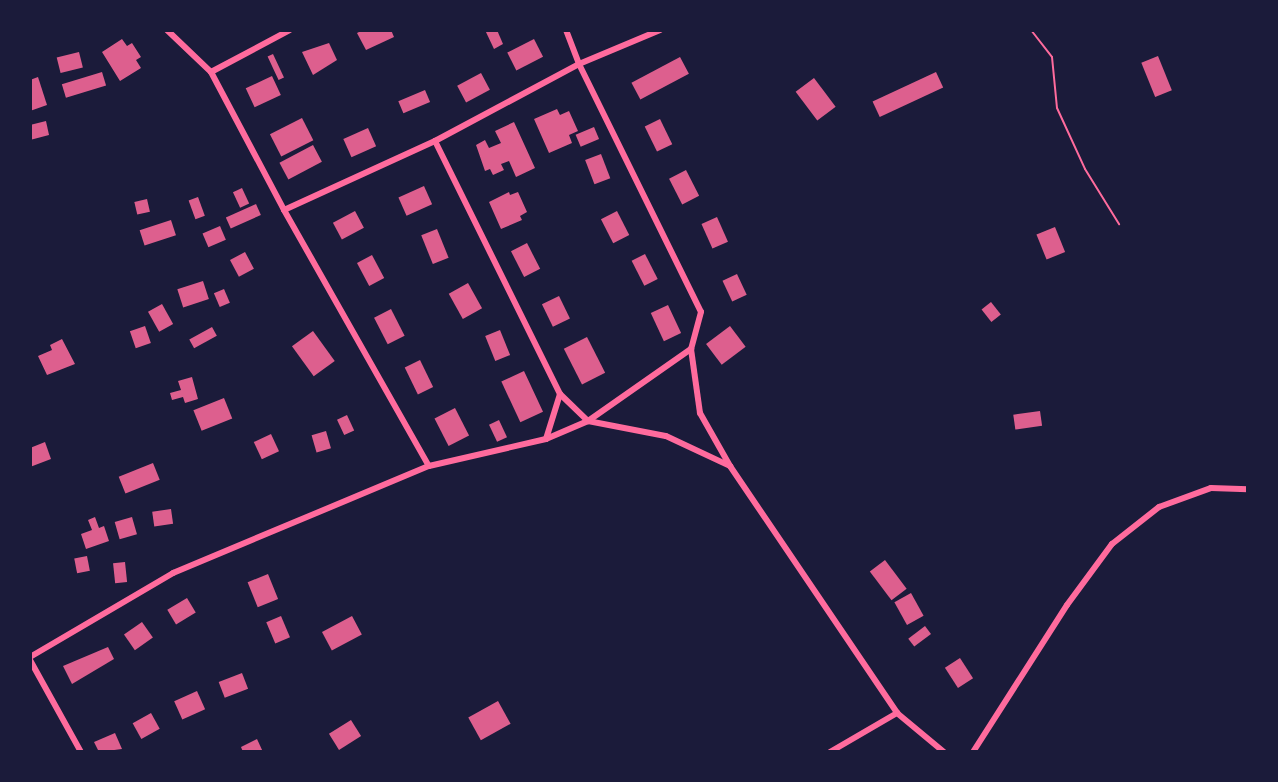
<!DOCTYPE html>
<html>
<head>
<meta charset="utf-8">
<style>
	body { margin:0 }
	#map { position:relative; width:1278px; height:782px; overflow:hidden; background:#1b1b3a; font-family:"Nunito Sans",sans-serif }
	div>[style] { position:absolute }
	.building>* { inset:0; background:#dd5f8e; transform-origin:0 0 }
	.path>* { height:2px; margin:-1px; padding:0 1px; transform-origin:1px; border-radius:1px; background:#ff6b9d }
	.minor>* { height:6px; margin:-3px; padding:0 3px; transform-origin:3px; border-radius:3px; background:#ff6b9d }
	span { translate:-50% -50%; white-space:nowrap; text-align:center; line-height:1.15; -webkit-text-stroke:7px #1b1b3a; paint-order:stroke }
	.frame { position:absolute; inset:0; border:32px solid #1b1b3a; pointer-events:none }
</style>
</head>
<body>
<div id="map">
	<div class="building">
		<i style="clip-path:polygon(363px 30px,391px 30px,394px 37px,366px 50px,357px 33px)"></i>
		<i style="clip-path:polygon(485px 30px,497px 30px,503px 44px,494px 49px)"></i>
		<i style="clip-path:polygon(122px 39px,127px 46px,132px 43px,141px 57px,136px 60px,141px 68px,120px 81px,102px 52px)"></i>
		<i style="left:534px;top:39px;width:20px;height:30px;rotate:63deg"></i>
		<i style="clip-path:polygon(329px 43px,337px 60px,313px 75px,302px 52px)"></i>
		<i style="left:79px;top:52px;width:16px;height:23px;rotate:76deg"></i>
		<i style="left:273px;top:54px;width:26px;height:6px;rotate:65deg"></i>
		<i style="left:1158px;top:56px;width:37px;height:18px;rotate:68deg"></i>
		<i style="left:680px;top:57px;width:19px;height:55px;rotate:62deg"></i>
		<i style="left:102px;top:72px;width:14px;height:42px;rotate:73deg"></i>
		<i style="left:936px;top:72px;width:17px;height:70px;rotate:65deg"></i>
		<i style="left:481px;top:73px;width:19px;height:27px;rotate:62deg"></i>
		<i style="left:272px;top:76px;width:21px;height:29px;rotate:65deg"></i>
		<i style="clip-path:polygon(38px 77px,47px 105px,30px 111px,30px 80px)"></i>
		<i style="left:814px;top:78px;width:36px;height:23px;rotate:53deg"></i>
		<i style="left:425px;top:90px;width:13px;height:29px;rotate:67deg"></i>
		<i style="clip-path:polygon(557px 109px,560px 115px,569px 111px,578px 131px,569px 135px,572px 143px,549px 153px,534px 119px)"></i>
		<i style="left:302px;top:118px;width:25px;height:36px;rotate:63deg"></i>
		<i style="left:660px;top:119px;width:28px;height:17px;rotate:64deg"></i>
		<i style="clip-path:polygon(46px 121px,49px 135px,30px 140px,30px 125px)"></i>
		<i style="clip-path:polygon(514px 122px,535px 168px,516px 177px,509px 161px,501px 164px,504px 170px,493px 175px,490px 169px,485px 171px,476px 145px,485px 140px,489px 148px,501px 143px,495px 131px)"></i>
		<i style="left:594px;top:127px;width:13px;height:20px;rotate:67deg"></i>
		<i style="left:368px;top:128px;width:20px;height:27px;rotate:66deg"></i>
		<i style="left:313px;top:145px;width:19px;height:38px;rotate:62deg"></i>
		<i style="left:601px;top:154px;width:26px;height:17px;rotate:69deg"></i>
		<i style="left:686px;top:170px;width:29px;height:19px;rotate:63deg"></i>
		<i style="left:424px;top:186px;width:20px;height:28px;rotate:66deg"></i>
		<i style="left:242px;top:188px;width:17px;height:10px;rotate:65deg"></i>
		<i style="clip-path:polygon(509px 192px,510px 195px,518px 192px,527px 212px,520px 216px,522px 220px,501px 229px,489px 202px)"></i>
		<i style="left:198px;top:197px;width:20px;height:10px;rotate:70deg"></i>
		<i style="left:147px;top:199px;width:13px;height:13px;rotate:77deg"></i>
		<i style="left:256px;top:204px;width:12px;height:33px;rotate:66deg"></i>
		<i style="left:355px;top:211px;width:19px;height:25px;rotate:62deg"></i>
		<i style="left:617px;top:211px;width:27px;height:18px;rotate:63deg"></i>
		<i style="left:717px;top:217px;width:27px;height:17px;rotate:66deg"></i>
		<i style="left:171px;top:220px;width:16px;height:33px;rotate:72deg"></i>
		<i style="left:220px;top:226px;width:15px;height:19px;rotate:67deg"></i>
		<i style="left:1055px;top:227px;width:27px;height:20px;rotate:68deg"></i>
		<i style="left:437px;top:229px;width:31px;height:17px;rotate:68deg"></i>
		<i style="left:527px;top:243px;width:29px;height:18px;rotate:63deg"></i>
		<i style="left:245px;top:252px;width:19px;height:17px;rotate:62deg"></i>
		<i style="left:645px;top:254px;width:28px;height:15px;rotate:63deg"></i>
		<i style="left:372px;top:255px;width:26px;height:17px;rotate:62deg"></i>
		<i style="left:737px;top:274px;width:23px;height:16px;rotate:65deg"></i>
		<i style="left:203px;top:281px;width:19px;height:27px;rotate:72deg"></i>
		<i style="left:468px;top:283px;width:29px;height:22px;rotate:61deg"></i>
		<i style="left:224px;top:289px;width:15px;height:11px;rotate:67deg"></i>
		<i style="left:559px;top:296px;width:25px;height:19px;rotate:64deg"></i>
		<i style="left:991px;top:302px;width:16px;height:12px;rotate:52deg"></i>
		<i style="left:162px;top:304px;width:23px;height:16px;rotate:61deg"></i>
		<i style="left:668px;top:305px;width:31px;height:19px;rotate:65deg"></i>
		<i style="left:391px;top:309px;width:30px;height:19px;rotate:63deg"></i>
		<i style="left:145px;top:326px;width:18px;height:16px;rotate:71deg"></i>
		<i style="left:730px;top:326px;width:26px;height:30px;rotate:53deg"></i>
		<i style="left:212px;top:327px;width:10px;height:26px;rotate:61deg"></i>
		<i style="left:500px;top:330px;width:27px;height:16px;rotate:68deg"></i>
		<i style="left:313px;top:331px;width:37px;height:26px;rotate:54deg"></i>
		<i style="left:587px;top:337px;width:40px;height:26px;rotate:63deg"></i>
		<i style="clip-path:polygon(62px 339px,75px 364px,47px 375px,38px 356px,52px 350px,50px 345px)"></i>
		<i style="left:420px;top:360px;width:30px;height:17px;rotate:64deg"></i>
		<i style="left:524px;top:371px;width:45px;height:25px;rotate:65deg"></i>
		<i style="clip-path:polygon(192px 377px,198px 399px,185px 403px,183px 397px,172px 400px,170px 393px,181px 390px,178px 381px)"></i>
		<i style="left:224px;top:398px;width:22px;height:33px;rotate:68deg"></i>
		<i style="left:455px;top:408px;width:31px;height:23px;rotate:63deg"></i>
		<i style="left:1040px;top:411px;width:15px;height:27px;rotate:82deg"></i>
		<i style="left:347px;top:415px;width:17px;height:11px;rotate:65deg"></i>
		<i style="left:499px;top:420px;width:19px;height:11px;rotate:65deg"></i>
		<i style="left:326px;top:431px;width:18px;height:15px;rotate:74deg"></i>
		<i style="left:271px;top:434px;width:19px;height:19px;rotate:65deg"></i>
		<i style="clip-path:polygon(45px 442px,51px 459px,30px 467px,30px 448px)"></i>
		<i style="left:153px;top:463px;width:18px;height:37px;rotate:68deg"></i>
		<i style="left:171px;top:509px;width:15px;height:19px;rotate:82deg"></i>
		<i style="clip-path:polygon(95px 517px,99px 528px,104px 526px,109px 541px,86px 549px,81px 534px,92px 530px,88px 520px)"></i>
		<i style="left:132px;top:517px;width:18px;height:18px;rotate:74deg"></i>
		<i style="left:87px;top:556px;width:15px;height:13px;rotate:79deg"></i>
		<i style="left:885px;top:560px;width:36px;height:19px;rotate:53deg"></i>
		<i style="left:125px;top:562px;width:20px;height:12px;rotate:84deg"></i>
		<i style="left:268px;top:574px;width:27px;height:22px;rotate:68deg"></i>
		<i style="left:911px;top:593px;width:26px;height:19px;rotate:61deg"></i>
		<i style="left:187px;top:598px;width:17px;height:23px;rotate:59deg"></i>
		<i style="left:281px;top:616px;width:23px;height:16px;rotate:67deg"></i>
		<i style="left:352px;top:616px;width:21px;height:34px;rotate:62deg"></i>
		<i style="left:142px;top:622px;width:19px;height:22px;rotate:55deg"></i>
		<i style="left:925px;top:626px;width:10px;height:21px;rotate:53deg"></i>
		<i style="clip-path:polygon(108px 647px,114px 659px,72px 684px,63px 666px)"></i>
		<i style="left:960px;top:658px;width:24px;height:18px;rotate:57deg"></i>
		<i style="left:242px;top:673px;width:17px;height:25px;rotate:69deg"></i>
		<i style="left:197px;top:691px;width:20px;height:25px;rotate:66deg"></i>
		<i style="left:498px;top:701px;width:26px;height:34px;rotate:61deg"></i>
		<i style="left:151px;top:713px;width:18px;height:21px;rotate:61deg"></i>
		<i style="left:351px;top:720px;width:19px;height:26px;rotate:58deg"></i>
		<i style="clip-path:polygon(115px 733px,122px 749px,99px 752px,94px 742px)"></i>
		<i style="clip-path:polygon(257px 739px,263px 752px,243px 752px,241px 747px)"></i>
	</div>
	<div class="path">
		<i style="left:1031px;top:30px;width:34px;rotate:52deg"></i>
		<i style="left:1052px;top:57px;width:51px;rotate:84.4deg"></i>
		<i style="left:1057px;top:108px;width:67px;rotate:65.3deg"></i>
		<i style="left:1085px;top:169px;width:65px;rotate:58.3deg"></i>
	</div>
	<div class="minor">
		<i style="left:167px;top:30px;width:61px;rotate:43.7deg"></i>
		<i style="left:211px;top:72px;width:156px;rotate:62.1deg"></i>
		<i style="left:284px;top:210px;width:294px;rotate:60.5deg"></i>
		<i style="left:566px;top:30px;width:36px;rotate:69deg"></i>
		<i style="left:579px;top:64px;width:276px;rotate:63.8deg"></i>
		<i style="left:701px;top:312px;width:38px;rotate:105deg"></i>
		<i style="left:691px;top:349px;width:65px;rotate:82deg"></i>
		<i style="left:700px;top:413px;width:61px;rotate:60.5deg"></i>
		<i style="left:211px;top:72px;width:89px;rotate:-28deg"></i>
		<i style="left:435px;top:141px;width:282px;rotate:63.7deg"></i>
		<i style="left:560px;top:394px;width:39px;rotate:44deg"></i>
		<i style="left:588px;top:421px;width:126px;rotate:-35deg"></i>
		<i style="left:284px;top:210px;width:166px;rotate:-24.6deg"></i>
		<i style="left:435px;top:141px;width:163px;rotate:-28.1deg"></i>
		<i style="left:579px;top:64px;width:88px;rotate:-22.8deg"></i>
		<i style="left:546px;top:439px;width:47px;rotate:-72.7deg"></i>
		<i style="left:30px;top:657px;width:166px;rotate:-30.4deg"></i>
		<i style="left:173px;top:573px;width:277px;rotate:-22.7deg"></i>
		<i style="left:429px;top:466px;width:120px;rotate:-13deg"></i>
		<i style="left:546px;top:439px;width:46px;rotate:-23.2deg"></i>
		<i style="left:588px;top:421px;width:79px;rotate:10.9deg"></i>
		<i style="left:666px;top:436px;width:71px;rotate:25.1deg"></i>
		<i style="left:730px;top:466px;width:298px;rotate:55.9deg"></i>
		<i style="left:897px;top:713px;width:61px;rotate:39.7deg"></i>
		<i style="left:30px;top:660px;width:105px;rotate:61deg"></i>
		<i style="left:830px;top:752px;width:78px;rotate:-30.2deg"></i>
		<i style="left:973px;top:752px;width:174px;rotate:-57.4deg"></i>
		<i style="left:1067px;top:605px;width:76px;rotate:-53.6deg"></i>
		<i style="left:1112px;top:544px;width:60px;rotate:-38.2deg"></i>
		<i style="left:1159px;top:507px;width:55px;rotate:-20.1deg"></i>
		<i style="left:1211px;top:488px;width:37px;rotate:2deg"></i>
	</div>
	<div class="frame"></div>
</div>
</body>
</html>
